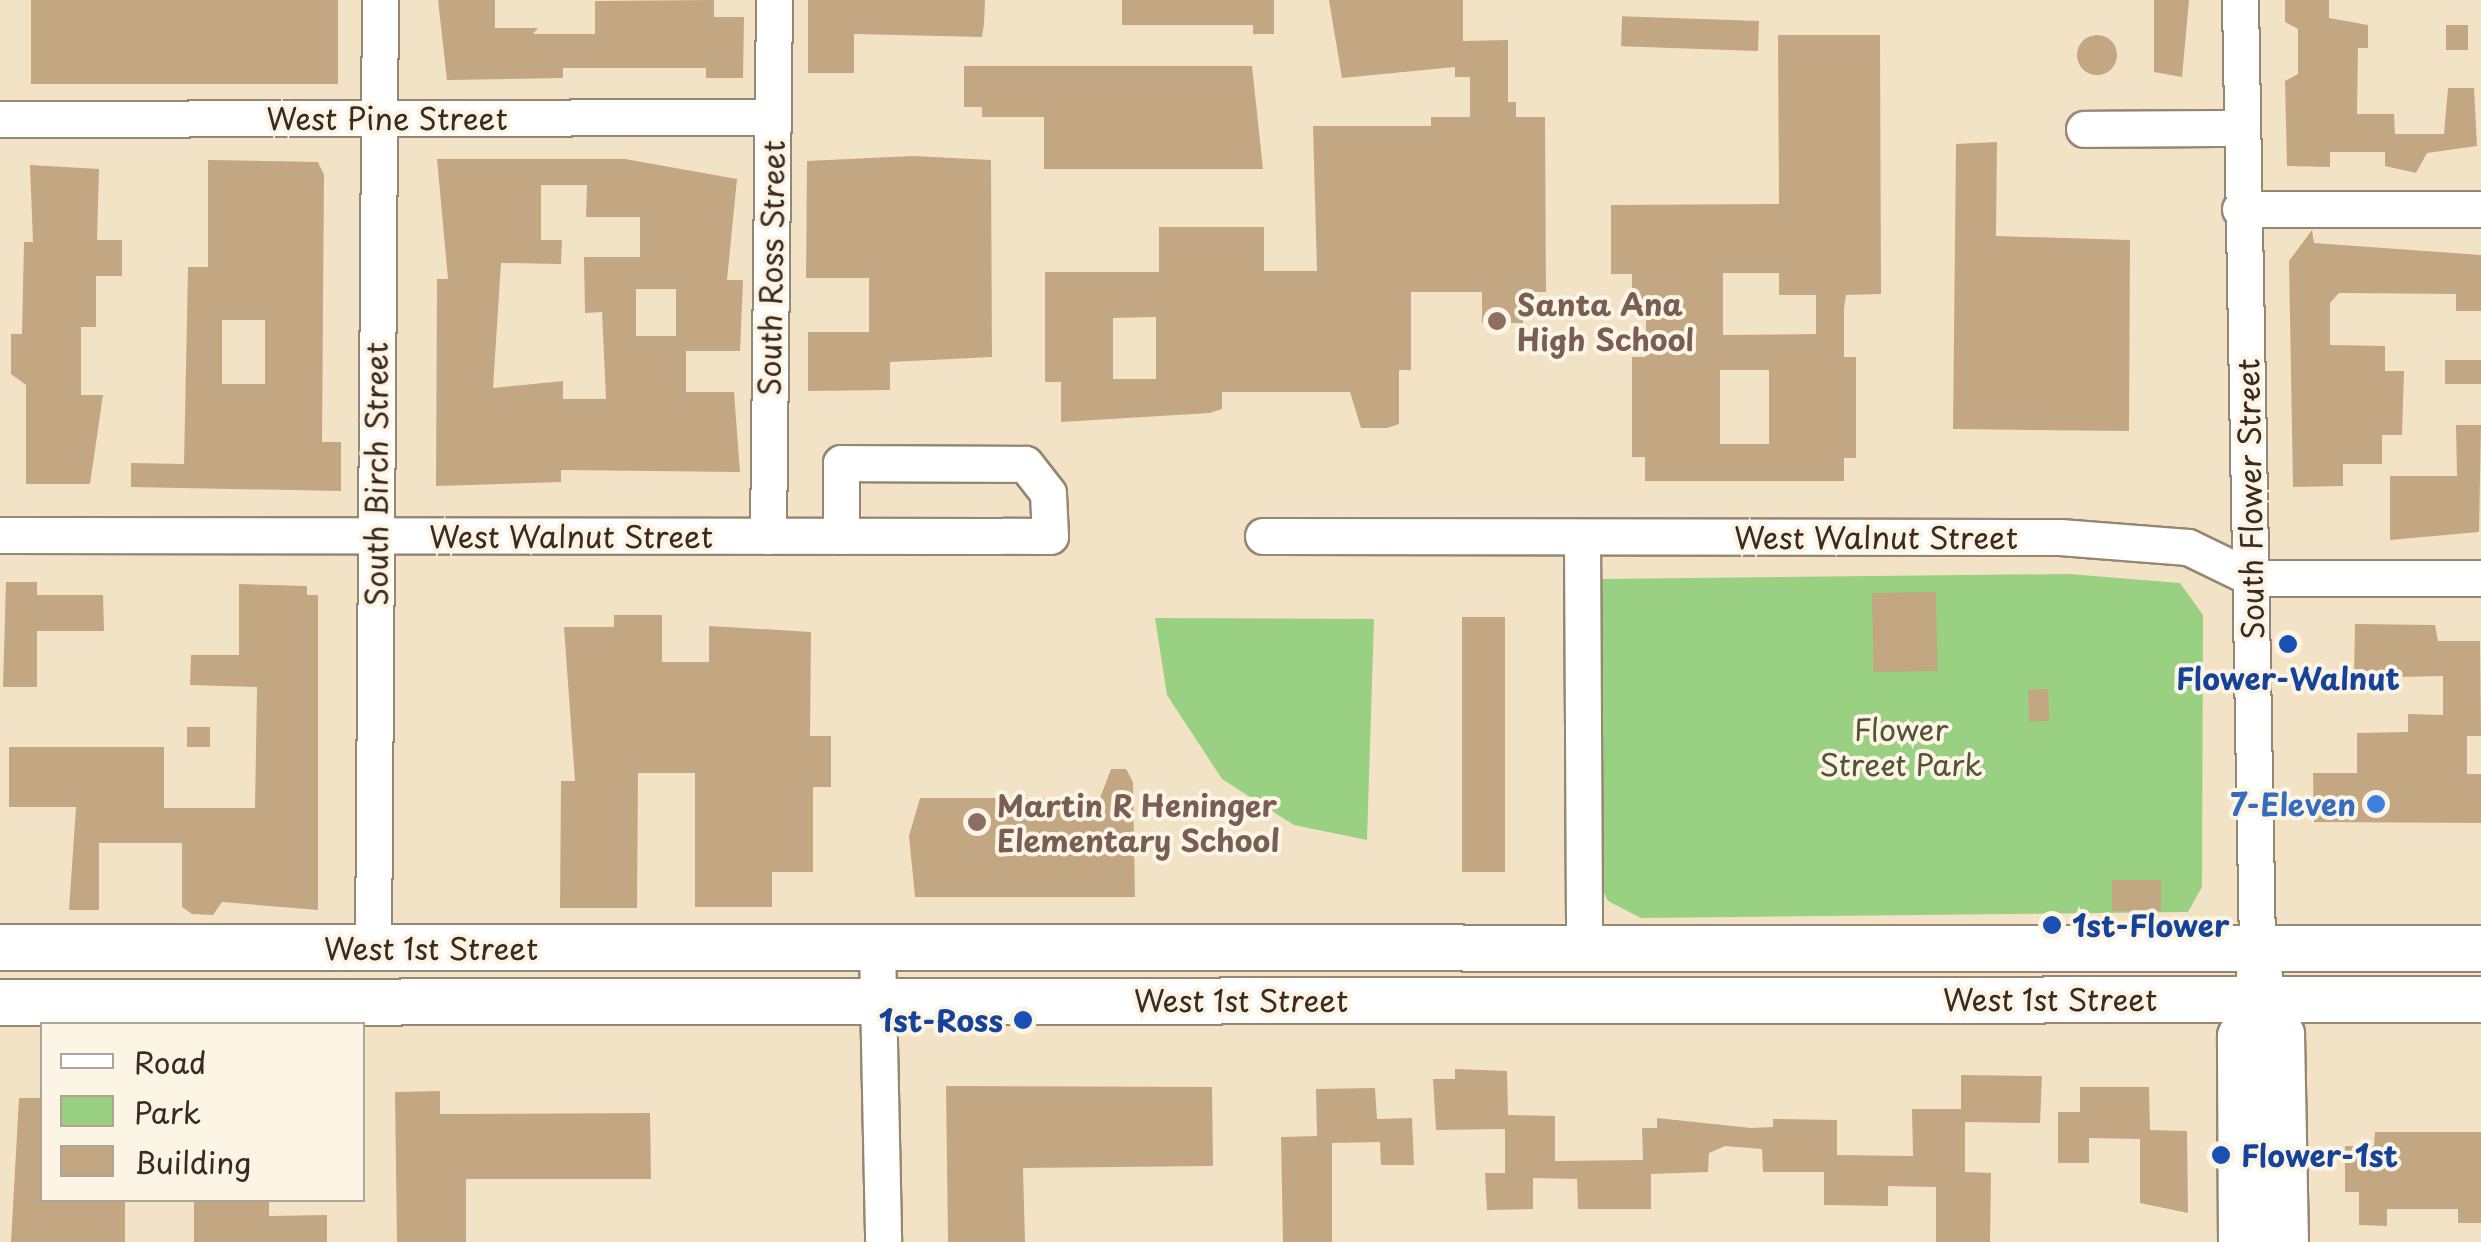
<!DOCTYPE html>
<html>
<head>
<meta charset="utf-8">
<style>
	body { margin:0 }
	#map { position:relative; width:2481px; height:1242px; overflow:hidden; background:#f3e3c6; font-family:"Playpen Sans",sans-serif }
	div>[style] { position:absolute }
	.green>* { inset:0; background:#9ad081 }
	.building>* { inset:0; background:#c3a782; transform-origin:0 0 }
	.round { border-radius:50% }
	.roads { filter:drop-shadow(2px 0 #978672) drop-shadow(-2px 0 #978672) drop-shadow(0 2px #978672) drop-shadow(0 -2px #978672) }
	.minor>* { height:35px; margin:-17.5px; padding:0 17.5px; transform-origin:17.5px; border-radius:17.5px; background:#fff }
	.major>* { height:45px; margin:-22.5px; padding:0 22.5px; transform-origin:22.5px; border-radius:22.5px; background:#fff }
	.dots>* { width:28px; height:28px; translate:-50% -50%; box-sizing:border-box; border:5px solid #fcf5e5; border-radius:50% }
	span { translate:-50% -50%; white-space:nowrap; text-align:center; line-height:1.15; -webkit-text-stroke:8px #fcf5e5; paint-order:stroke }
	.street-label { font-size:30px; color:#3b2a1e }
	.education-label { font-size:30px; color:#785e54; font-weight:700 }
	.left { translate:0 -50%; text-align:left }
	.transit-label { font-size:30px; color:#164399; font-weight:700 }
	.right { translate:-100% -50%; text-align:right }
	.park-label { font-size:30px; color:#535437 }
	.shop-label { font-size:30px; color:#366cbe; font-weight:700 }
	.legend { position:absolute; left:40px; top:1022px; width:325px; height:180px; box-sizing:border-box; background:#fcf5e5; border:2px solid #afa495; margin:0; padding:12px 18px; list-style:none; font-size:30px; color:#3b2a1e }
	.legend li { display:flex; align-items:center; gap:20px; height:50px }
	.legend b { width:50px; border:2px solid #afa495 }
</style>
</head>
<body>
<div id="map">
	<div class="green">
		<i style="clip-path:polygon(2069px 574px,2180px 583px,2203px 615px,2202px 887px,2188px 912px,1641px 918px,1608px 901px,1600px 885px,1602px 579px)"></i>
		<i style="clip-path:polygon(1155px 618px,1374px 619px,1367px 840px,1294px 825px,1222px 779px,1167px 695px)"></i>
	</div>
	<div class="building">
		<i style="left:31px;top:0;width:307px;height:84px"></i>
		<i style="clip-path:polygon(438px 0,495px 0,495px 28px,538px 28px,533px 34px,595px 34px,595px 1px,714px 0,714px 17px,744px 17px,743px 78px,706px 78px,706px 68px,563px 68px,563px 78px,447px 80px)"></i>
		<i style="clip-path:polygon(808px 0,985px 0,984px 24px,982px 37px,854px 34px,854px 73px,808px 73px)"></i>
		<i style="clip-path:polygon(1122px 0,1274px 0,1274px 34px,1253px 34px,1253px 25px,1122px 25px)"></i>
		<i style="clip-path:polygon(evenodd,1329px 0,1463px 0,1463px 41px,1508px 40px,1508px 102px,1516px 102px,1516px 117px,1545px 117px,1546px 292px,1523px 292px,1523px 323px,1482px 323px,1482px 292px,1411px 292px,1411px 370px,1399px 370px,1399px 424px,1387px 428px,1361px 428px,1350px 392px,1222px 392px,1222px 409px,1210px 413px,1061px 422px,1061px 382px,1045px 382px,1045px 272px,1159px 272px,1159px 227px,1264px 227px,1264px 271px,1317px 271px,1313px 126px,1431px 126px,1431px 117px,1470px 117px,1470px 77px,1455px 77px,1455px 67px,1342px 78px,1329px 0,1156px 317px,1156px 379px,1113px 379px,1113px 318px,1156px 317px)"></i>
		<i style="clip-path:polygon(2154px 0,2189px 0,2182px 77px,2154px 72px)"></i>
		<i style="clip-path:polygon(2285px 0,2329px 0,2329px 18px,2368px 25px,2368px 48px,2358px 48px,2357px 114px,2394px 114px,2395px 134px,2444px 134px,2448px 88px,2474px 88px,2477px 146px,2427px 153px,2416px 173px,2385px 166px,2385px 152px,2330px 152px,2330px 167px,2287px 166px,2285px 81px,2298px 74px,2298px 29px,2285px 22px)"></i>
		<i style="left:1759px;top:21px;width:30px;height:137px;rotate:92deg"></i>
		<i style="left:2446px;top:25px;width:22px;height:25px"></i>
		<i class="round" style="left:2077px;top:35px;width:40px;height:40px"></i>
		<i style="clip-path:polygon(evenodd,1778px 35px,1880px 35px,1881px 294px,1846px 295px,1844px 308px,1844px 357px,1856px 357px,1856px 458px,1844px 458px,1844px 481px,1645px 481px,1645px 457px,1632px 457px,1632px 357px,1646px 357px,1646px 307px,1632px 307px,1632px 274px,1611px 274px,1611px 205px,1779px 204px,1778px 35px,1723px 273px,1779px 273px,1779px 295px,1816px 295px,1816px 334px,1723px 335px,1723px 273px,1778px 35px,1720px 370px,1769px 370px,1769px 444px,1720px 444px,1720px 370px)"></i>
		<i style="clip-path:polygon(964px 66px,1252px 66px,1263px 169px,1044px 169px,1044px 117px,982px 117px,982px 107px,964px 107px)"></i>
		<i style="clip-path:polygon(1997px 142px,1996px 236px,2130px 240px,2129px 431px,1953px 429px,1956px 144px)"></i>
		<i style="clip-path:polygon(913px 156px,991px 160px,992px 357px,890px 362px,890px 390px,808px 391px,808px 332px,869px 332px,869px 278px,806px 278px,807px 161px)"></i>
		<i style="clip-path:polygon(evenodd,437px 159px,625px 159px,737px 179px,727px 280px,743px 280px,740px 351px,686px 351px,686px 392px,734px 392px,740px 472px,561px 470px,561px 482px,436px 486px,437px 279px,448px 279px,437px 159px,541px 185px,587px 185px,586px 217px,640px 217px,640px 257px,584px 257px,585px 313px,602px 312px,606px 399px,563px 399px,563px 381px,493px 388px,501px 263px,561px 264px,562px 240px,541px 240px,541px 185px,437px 159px,636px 289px,676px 289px,676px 336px,636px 336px,636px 289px)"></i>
		<i style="clip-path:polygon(evenodd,208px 160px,318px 162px,324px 175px,322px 442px,341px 442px,341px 491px,131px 487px,131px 463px,184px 464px,188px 267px,208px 267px,208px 160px,222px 320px,265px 320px,265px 384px,222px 384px,222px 320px)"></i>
		<i style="clip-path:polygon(30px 165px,99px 169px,97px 240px,122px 240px,122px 276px,96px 276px,96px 327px,81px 327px,81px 395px,103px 395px,90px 484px,26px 484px,26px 385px,11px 374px,11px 334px,22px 334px,24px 242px,33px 242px)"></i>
		<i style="clip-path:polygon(2312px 230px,2314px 243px,2481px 255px,2481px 311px,2456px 311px,2456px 294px,2339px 293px,2330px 303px,2330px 345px,2385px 346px,2385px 371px,2404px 371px,2402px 435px,2382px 435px,2382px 464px,2343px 464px,2343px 486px,2293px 487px,2289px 261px)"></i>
		<i style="left:2445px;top:360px;width:36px;height:24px"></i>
		<i style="clip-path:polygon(2456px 425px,2481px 425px,2479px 532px,2390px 540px,2390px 476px,2457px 476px)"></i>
		<i style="clip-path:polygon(6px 582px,37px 582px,37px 595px,103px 595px,104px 631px,37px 631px,37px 687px,3px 687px)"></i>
		<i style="clip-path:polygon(239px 584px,307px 586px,307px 595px,318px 595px,318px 910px,222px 902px,213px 915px,192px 914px,182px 907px,182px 843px,99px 843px,99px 910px,69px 910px,76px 807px,9px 807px,9px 747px,164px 747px,164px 808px,255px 808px,257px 687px,190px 685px,191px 655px,239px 655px)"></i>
		<i style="left:1936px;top:592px;width:79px;height:64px;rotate:89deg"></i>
		<i style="clip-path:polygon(614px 615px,662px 615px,662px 662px,709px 662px,709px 626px,811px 632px,810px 736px,831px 736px,831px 787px,813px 787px,813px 872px,772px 872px,772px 907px,695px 907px,695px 773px,638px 773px,637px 908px,560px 908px,561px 781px,575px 781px,564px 627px,614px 627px)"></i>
		<i style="left:1462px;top:617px;width:43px;height:255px"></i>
		<i style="clip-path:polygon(2355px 624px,2435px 625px,2438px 641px,2480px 641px,2481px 736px,2467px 736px,2467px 774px,2481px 774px,2481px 823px,2314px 822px,2313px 773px,2357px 773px,2357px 733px,2408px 732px,2408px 714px,2443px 715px,2443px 676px,2354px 678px)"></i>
		<i style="left:2048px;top:689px;width:32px;height:20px;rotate:88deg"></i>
		<i style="left:187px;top:727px;width:23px;height:20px"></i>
		<i style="clip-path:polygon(1111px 769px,1126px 769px,1133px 782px,1135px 897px,915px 897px,909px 836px,920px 798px,1100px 798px)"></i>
		<i style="left:2112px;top:880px;width:49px;height:31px"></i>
		<i style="clip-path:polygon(1455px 1069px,1507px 1071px,1508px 1115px,1555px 1116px,1555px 1161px,1643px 1160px,1642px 1128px,1657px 1128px,1657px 1118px,1751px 1128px,1773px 1127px,1773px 1119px,1837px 1120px,1837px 1155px,1913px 1156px,1912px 1109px,1961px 1109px,1961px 1075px,2042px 1076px,2040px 1123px,1965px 1122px,1965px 1172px,1991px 1173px,1990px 1242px,1936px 1242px,1936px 1187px,1888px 1186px,1888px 1206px,1824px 1205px,1824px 1172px,1763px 1172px,1762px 1149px,1725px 1146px,1709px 1153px,1708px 1172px,1651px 1174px,1651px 1209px,1578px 1209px,1577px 1179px,1533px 1178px,1533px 1209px,1487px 1210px,1485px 1173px,1505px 1173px,1505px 1129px,1436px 1130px,1433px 1079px,1455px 1079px)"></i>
		<i style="clip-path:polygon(946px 1086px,1212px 1087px,1213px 1166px,1023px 1168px,1025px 1242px,948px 1242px)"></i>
		<i style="clip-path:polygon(2080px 1087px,2149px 1087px,2150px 1130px,2187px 1131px,2188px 1213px,2140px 1203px,2140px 1139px,2089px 1138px,2089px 1163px,2058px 1163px,2058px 1112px,2080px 1112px)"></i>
		<i style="clip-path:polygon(1375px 1088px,1377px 1119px,1412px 1118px,1414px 1165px,1381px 1165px,1380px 1142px,1332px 1143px,1332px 1242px,1283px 1242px,1281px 1137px,1317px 1136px,1316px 1089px)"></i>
		<i style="clip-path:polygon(440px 1091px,440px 1114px,650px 1113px,651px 1179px,466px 1179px,466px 1242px,397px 1242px,395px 1092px)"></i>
		<i style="clip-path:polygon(19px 1098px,42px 1098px,42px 1200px,125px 1202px,125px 1242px,11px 1242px)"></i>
		<i style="clip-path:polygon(2375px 1132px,2481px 1132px,2481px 1223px,2458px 1223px,2458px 1209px,2387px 1209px,2387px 1226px,2359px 1225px,2359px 1192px,2345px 1192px,2345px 1146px,2374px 1146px)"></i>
		<i style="clip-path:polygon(194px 1200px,269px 1200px,269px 1216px,327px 1215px,327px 1242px,194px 1242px)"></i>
	</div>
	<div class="roads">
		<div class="minor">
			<i style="left:2240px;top:0;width:948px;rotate:88.97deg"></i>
			<i style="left:0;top:119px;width:773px;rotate:-0.15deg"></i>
			<i style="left:2084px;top:129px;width:154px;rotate:-0.4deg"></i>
			<i style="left:2240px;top:209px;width:241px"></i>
			<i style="left:0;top:535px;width:1050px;rotate:0.05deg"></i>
			<i style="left:1050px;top:536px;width:43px;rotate:-92.7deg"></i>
			<i style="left:1048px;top:493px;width:37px;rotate:-128deg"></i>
			<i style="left:1025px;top:464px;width:184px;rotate:-179.7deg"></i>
			<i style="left:841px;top:463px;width:73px;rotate:90deg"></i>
			<i style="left:768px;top:536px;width:536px;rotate:-89.36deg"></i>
			<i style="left:1263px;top:536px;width:797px;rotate:0.07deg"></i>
			<i style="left:2060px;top:537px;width:128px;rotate:4.5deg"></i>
			<i style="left:2188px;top:547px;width:71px;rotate:25.8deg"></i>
			<i style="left:2252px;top:578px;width:229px"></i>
			<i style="left:1582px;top:537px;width:410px;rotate:89.7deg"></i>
			<i style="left:877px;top:947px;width:295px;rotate:88.8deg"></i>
			<i style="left:373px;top:948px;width:948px;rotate:-89.58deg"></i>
		</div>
		<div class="major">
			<i style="left:0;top:947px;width:2481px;rotate:0.02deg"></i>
			<i style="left:2259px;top:975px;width:23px;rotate:88deg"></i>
			<i style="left:2260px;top:998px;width:42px;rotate:59.7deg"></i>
			<i style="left:2281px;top:1034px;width:208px;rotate:88.9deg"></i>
			<i style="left:0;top:1002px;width:2481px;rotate:-0.07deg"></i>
			<i style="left:2241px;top:1242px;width:206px;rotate:-90.3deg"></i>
			<i style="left:2240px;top:1036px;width:43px;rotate:-62.2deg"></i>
		</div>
	</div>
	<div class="dots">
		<i style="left:1497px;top:321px;background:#8d6e63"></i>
		<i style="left:2288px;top:644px;background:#1a4fb4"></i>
		<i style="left:2376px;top:804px;background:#3f7fe0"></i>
		<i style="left:977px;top:822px;background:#8d6e63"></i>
		<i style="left:2052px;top:925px;background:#1a4fb4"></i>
		<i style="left:1023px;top:1020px;background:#1a4fb4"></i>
		<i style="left:2221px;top:1155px;background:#1a4fb4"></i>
	</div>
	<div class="street-label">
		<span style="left:387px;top:118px">West Pine Street</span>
		<span style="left:771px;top:268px;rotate:-89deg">South Ross Street</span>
		<span style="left:376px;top:474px;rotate:-90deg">South Birch Street</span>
		<span style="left:2250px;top:499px;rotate:-91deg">South Flower Street</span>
		<span style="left:571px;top:536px">West Walnut Street</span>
		<span style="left:1876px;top:537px">West Walnut Street</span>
		<span style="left:431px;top:948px">West 1st Street</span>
		<span style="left:2050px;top:999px">West 1st Street</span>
		<span style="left:1241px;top:1000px">West 1st Street</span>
	</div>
	<div class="education-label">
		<span class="left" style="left:1517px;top:321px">Santa Ana<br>High School</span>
		<span class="left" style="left:997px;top:822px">Martin R Heninger<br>Elementary School</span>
	</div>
	<div class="transit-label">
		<span style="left:2288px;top:678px">Flower-Walnut</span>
		<span class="left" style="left:2072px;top:925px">1st-Flower</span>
		<span class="right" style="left:1003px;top:1020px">1st-Ross</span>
		<span class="left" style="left:2241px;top:1155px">Flower-1st</span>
	</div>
	<div class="park-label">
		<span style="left:1901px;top:746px">Flower<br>Street Park</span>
	</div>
	<div class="shop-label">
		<span class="right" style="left:2356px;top:804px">7-Eleven</span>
	</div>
	<ul class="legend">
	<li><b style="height:12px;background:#fff"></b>Road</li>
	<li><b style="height:28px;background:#9ad081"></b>Park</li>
	<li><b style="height:28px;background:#c3a782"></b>Building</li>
	</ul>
</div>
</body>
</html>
